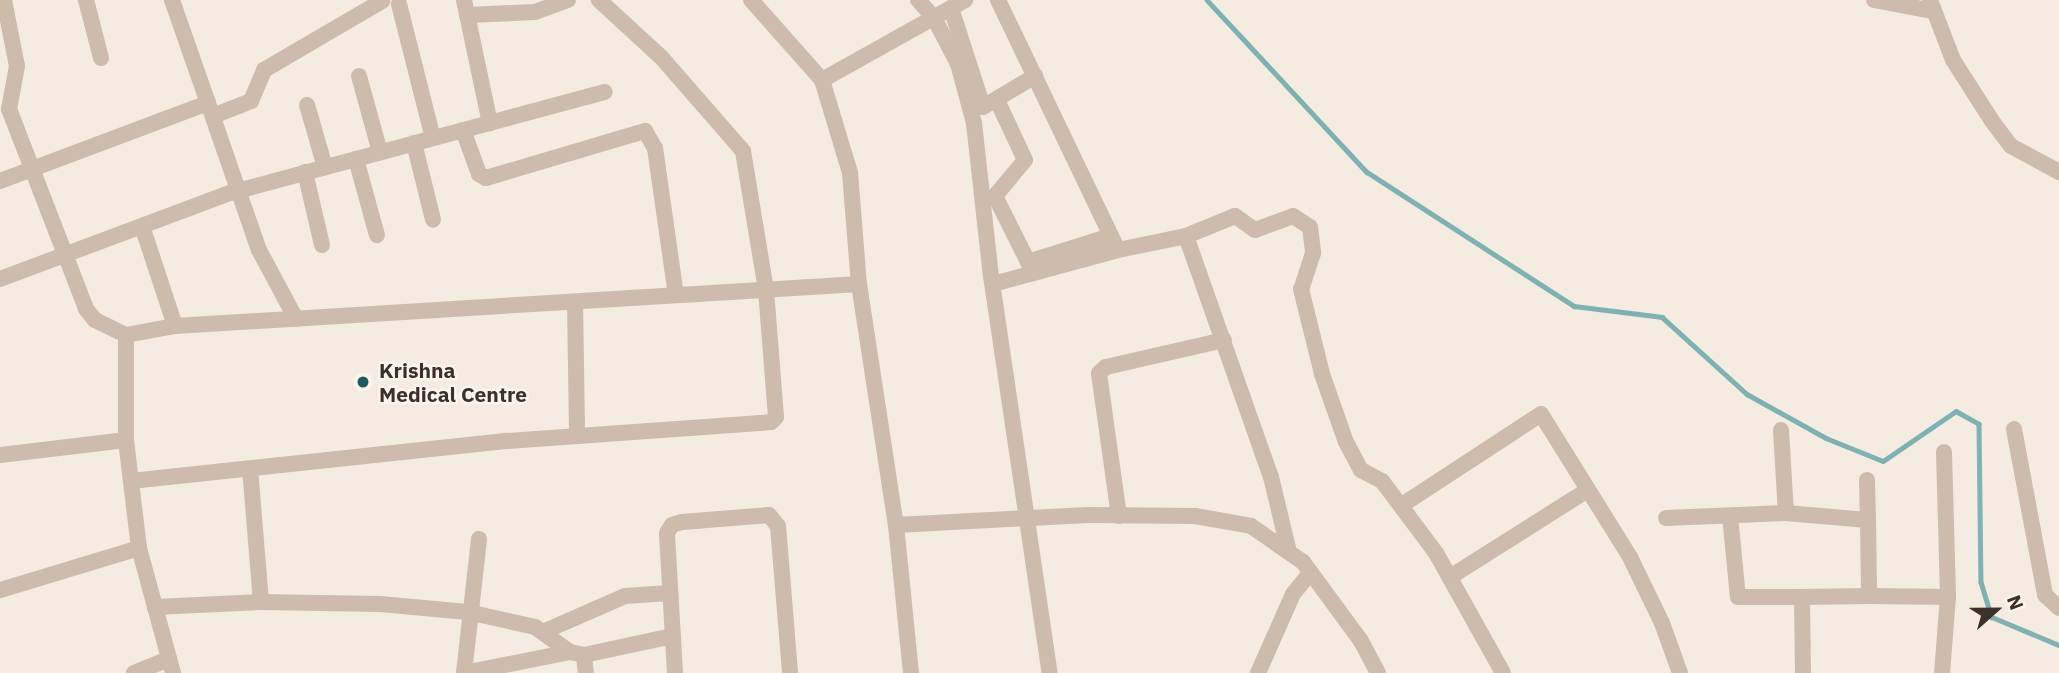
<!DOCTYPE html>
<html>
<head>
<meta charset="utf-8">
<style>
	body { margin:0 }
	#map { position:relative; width:2059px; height:673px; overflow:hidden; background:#f4ebe1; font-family:"IBM Plex Sans",sans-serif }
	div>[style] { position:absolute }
	.stream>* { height:4.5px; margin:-2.25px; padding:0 2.25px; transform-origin:2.25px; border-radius:2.25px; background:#7fb0b2 }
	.street>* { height:16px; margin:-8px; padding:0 8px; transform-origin:8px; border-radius:8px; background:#cdbbac }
	.dots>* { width:19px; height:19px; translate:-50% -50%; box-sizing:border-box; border:4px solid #fbf5ee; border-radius:50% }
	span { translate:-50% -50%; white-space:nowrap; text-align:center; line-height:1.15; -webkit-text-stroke:5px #fbf5ee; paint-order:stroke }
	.poi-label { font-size:21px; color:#3b302b; font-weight:700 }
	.left { translate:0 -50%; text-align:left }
	.north { position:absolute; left:1961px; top:575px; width:70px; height:70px; -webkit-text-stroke:5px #fbf5ee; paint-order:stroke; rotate:69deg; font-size:19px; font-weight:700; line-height:28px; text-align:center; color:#3b302b }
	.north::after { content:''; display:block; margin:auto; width:24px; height:32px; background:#3b302b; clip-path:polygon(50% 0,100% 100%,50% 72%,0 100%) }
</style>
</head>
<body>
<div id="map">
	<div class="stream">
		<i style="left:1207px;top:0;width:235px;rotate:47.1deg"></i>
		<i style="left:1367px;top:172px;width:247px;rotate:32.9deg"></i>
		<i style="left:1574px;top:306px;width:89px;rotate:7.1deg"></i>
		<i style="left:1662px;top:317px;width:115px;rotate:42.2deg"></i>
		<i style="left:1747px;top:394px;width:90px;rotate:29.1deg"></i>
		<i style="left:1826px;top:438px;width:61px;rotate:22deg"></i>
		<i style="left:1883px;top:461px;width:88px;rotate:-34.4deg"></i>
		<i style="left:1956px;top:411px;width:26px;rotate:29deg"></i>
		<i style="left:1979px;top:424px;width:158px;rotate:89.3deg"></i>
		<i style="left:1981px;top:582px;width:37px;rotate:73deg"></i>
		<i style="left:1992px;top:617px;width:73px;rotate:22.7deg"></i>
	</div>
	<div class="street">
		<i style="left:4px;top:0;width:67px;rotate:78.9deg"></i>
		<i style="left:17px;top:66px;width:44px;rotate:100.5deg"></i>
		<i style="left:9px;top:109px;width:214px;rotate:68.9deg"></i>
		<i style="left:86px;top:309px;width:14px;rotate:51deg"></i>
		<i style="left:95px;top:320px;width:34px;rotate:26deg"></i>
		<i style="left:86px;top:0;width:60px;rotate:75.5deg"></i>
		<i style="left:464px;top:0;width:126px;rotate:78.1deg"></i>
		<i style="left:751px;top:0;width:107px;rotate:48.4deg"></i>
		<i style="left:822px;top:80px;width:97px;rotate:73.2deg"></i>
		<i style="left:850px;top:173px;width:111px;rotate:85.4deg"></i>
		<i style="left:859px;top:284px;width:244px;rotate:81.3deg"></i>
		<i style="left:896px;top:525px;width:149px;rotate:84.2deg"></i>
		<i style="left:918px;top:0;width:24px;rotate:48deg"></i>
		<i style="left:934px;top:18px;width:52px;rotate:62.4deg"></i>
		<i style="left:958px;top:64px;width:61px;rotate:74.8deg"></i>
		<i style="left:974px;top:123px;width:147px;rotate:83.7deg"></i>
		<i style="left:990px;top:269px;width:408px;rotate:81.6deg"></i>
		<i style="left:998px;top:0;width:277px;rotate:64.4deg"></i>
		<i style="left:1118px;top:250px;width:69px;rotate:-11.6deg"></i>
		<i style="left:1186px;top:236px;width:256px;rotate:70.6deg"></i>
		<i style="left:1271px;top:477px;width:77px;rotate:76.5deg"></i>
		<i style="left:1874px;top:0;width:60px;rotate:10.6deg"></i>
		<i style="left:1930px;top:0;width:64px;rotate:69deg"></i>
		<i style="left:1953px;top:60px;width:72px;rotate:57.4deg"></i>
		<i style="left:1992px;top:121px;width:31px;rotate:53deg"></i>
		<i style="left:2011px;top:146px;width:55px;rotate:28.4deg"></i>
		<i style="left:399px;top:4px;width:138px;rotate:75.8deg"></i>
		<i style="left:951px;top:8px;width:104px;rotate:72.1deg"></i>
		<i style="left:983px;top:107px;width:61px;rotate:-30.8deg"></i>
		<i style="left:467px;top:15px;width:68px;rotate:-2.5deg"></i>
		<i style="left:535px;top:12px;width:35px;rotate:-20deg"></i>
		<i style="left:359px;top:76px;width:79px;rotate:74.6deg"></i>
		<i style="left:822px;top:80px;width:164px;rotate:-29.2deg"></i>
		<i style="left:997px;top:100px;width:66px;rotate:65deg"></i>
		<i style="left:1025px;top:160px;width:47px;rotate:129.8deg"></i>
		<i style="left:995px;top:196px;width:74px;rotate:63.4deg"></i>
		<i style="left:1028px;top:262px;width:87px;rotate:-17.4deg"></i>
		<i style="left:208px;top:103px;width:156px;rotate:70.9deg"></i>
		<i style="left:259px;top:250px;width:78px;rotate:61.8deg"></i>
		<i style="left:307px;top:105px;width:65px;rotate:73.8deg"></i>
		<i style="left:213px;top:116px;width:41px;rotate:-21.5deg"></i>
		<i style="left:251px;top:101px;width:34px;rotate:-67deg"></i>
		<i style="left:264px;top:70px;width:137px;rotate:-30.3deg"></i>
		<i style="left:463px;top:130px;width:47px;rotate:70deg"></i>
		<i style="left:479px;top:174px;width:8px;rotate:30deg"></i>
		<i style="left:486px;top:178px;width:166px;rotate:-16.5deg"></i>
		<i style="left:645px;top:131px;width:20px;rotate:60deg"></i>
		<i style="left:655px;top:148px;width:148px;rotate:81.9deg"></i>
		<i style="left:414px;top:143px;width:79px;rotate:76.1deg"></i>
		<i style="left:356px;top:159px;width:79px;rotate:74.6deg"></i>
		<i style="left:305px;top:172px;width:75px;rotate:76.9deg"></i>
		<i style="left:0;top:181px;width:222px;rotate:-20.6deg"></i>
		<i style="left:208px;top:103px;width:109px;rotate:-109.3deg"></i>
		<i style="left:142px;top:226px;width:105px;rotate:71.7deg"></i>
		<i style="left:1186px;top:236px;width:53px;rotate:-22.2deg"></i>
		<i style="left:1235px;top:216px;width:24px;rotate:35deg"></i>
		<i style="left:1255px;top:230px;width:40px;rotate:-20.2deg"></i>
		<i style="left:1293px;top:216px;width:20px;rotate:33deg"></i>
		<i style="left:1310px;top:227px;width:26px;rotate:83deg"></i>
		<i style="left:1313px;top:253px;width:38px;rotate:108deg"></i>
		<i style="left:1301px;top:289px;width:88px;rotate:76.1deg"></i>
		<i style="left:1322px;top:374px;width:72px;rotate:70.6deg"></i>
		<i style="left:1346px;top:442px;width:32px;rotate:62deg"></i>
		<i style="left:1361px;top:470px;width:24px;rotate:28deg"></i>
		<i style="left:1382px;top:481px;width:90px;rotate:53.1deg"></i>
		<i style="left:1436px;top:553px;width:137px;rotate:60.8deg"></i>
		<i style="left:0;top:279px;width:246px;rotate:-20.5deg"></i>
		<i style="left:230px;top:193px;width:388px;rotate:-15.1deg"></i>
		<i style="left:993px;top:284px;width:130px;rotate:-15.2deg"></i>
		<i style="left:575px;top:302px;width:134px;rotate:89.1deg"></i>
		<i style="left:2014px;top:429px;width:169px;rotate:79.4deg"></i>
		<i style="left:2045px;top:595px;width:19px;rotate:43deg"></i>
		<i style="left:1781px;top:430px;width:83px;rotate:86.6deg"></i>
		<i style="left:1786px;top:513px;width:82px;rotate:4.9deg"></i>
		<i style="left:1868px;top:520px;width:76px;rotate:89.2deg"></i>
		<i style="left:1944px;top:452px;width:145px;rotate:88.4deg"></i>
		<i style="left:0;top:455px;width:127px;rotate:-6.8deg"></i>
		<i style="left:1867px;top:480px;width:40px;rotate:88.6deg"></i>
		<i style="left:131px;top:481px;width:379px;rotate:-6.1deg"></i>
		<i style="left:508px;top:441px;width:264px;rotate:-4.1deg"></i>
		<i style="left:771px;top:422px;width:7px;rotate:-45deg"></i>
		<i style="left:776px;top:417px;width:127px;rotate:-94.5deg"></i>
		<i style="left:766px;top:290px;width:141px;rotate:-99.4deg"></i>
		<i style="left:743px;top:151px;width:123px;rotate:-131.1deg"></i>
		<i style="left:662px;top:58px;width:86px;rotate:-137.4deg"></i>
		<i style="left:1402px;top:505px;width:166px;rotate:-33.2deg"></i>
		<i style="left:1541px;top:414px;width:168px;rotate:58.1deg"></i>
		<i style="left:1630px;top:557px;width:73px;rotate:64.1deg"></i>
		<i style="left:1662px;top:623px;width:53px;rotate:70.2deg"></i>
		<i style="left:1119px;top:516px;width:144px;rotate:-98deg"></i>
		<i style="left:1099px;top:373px;width:9px;rotate:-41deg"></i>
		<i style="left:1106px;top:367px;width:121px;rotate:-12.9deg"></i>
		<i style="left:1730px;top:516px;width:81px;rotate:84.4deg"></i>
		<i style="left:1738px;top:597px;width:64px"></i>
		<i style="left:1666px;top:518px;width:120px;rotate:-2.4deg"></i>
		<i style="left:896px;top:525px;width:192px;rotate:-3deg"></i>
		<i style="left:1088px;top:515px;width:107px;rotate:0.5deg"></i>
		<i style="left:1195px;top:516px;width:57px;rotate:10.1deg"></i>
		<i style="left:1251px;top:526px;width:63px;rotate:34.7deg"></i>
		<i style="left:1303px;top:562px;width:98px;rotate:53.7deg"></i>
		<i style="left:1361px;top:641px;width:36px;rotate:62deg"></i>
		<i style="left:1450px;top:577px;width:161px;rotate:-32.3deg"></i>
		<i style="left:0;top:590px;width:145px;rotate:-16.8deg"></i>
		<i style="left:261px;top:602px;width:119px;rotate:1deg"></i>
		<i style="left:380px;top:604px;width:88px;rotate:5.2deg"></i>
		<i style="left:468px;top:612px;width:69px;rotate:12.6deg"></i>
		<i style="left:535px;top:627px;width:43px;rotate:35.5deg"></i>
		<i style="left:570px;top:652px;width:14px;rotate:12deg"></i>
		<i style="left:584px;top:655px;width:91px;rotate:-12.1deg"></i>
		<i style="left:155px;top:607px;width:106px;rotate:-2.7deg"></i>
		<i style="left:261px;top:602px;width:133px;rotate:-94.7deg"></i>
		<i style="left:545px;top:631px;width:87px;rotate:-23.6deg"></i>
		<i style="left:625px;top:596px;width:45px;rotate:-3.8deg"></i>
		<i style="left:584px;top:655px;width:18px;rotate:84deg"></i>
		<i style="left:134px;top:673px;width:38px;rotate:-22deg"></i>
		<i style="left:173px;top:673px;width:130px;rotate:-105.2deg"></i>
		<i style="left:139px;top:548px;width:109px;rotate:-96.9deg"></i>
		<i style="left:126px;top:440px;width:105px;rotate:-90deg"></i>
		<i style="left:126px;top:335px;width:50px;rotate:-10.4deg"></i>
		<i style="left:175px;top:326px;width:685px;rotate:-3.51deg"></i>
		<i style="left:464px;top:673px;width:135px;rotate:-83.6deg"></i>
		<i style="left:464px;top:673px;width:108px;rotate:-11.2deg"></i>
		<i style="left:675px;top:673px;width:140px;rotate:-93.3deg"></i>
		<i style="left:667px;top:533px;width:9px;rotate:-58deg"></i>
		<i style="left:672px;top:525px;width:10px;rotate:-17deg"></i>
		<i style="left:682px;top:522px;width:87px;rotate:-4.6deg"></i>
		<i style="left:769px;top:515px;width:14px;rotate:51deg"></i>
		<i style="left:778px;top:526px;width:147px;rotate:85.3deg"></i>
		<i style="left:1258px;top:673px;width:86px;rotate:-66.1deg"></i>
		<i style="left:1293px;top:594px;width:28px;rotate:-51deg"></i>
		<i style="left:1803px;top:673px;width:76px;rotate:-90.8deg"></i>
		<i style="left:1802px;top:597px;width:67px;rotate:-0.9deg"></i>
		<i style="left:1869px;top:596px;width:79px;rotate:0.7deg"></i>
		<i style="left:1948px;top:597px;width:76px;rotate:94.5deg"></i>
	</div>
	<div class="dots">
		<i style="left:363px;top:382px;background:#1f5a5e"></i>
	</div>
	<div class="poi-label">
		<span class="left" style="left:379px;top:382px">Krishna<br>Medical Centre</span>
	</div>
	<div class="north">N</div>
</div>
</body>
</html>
